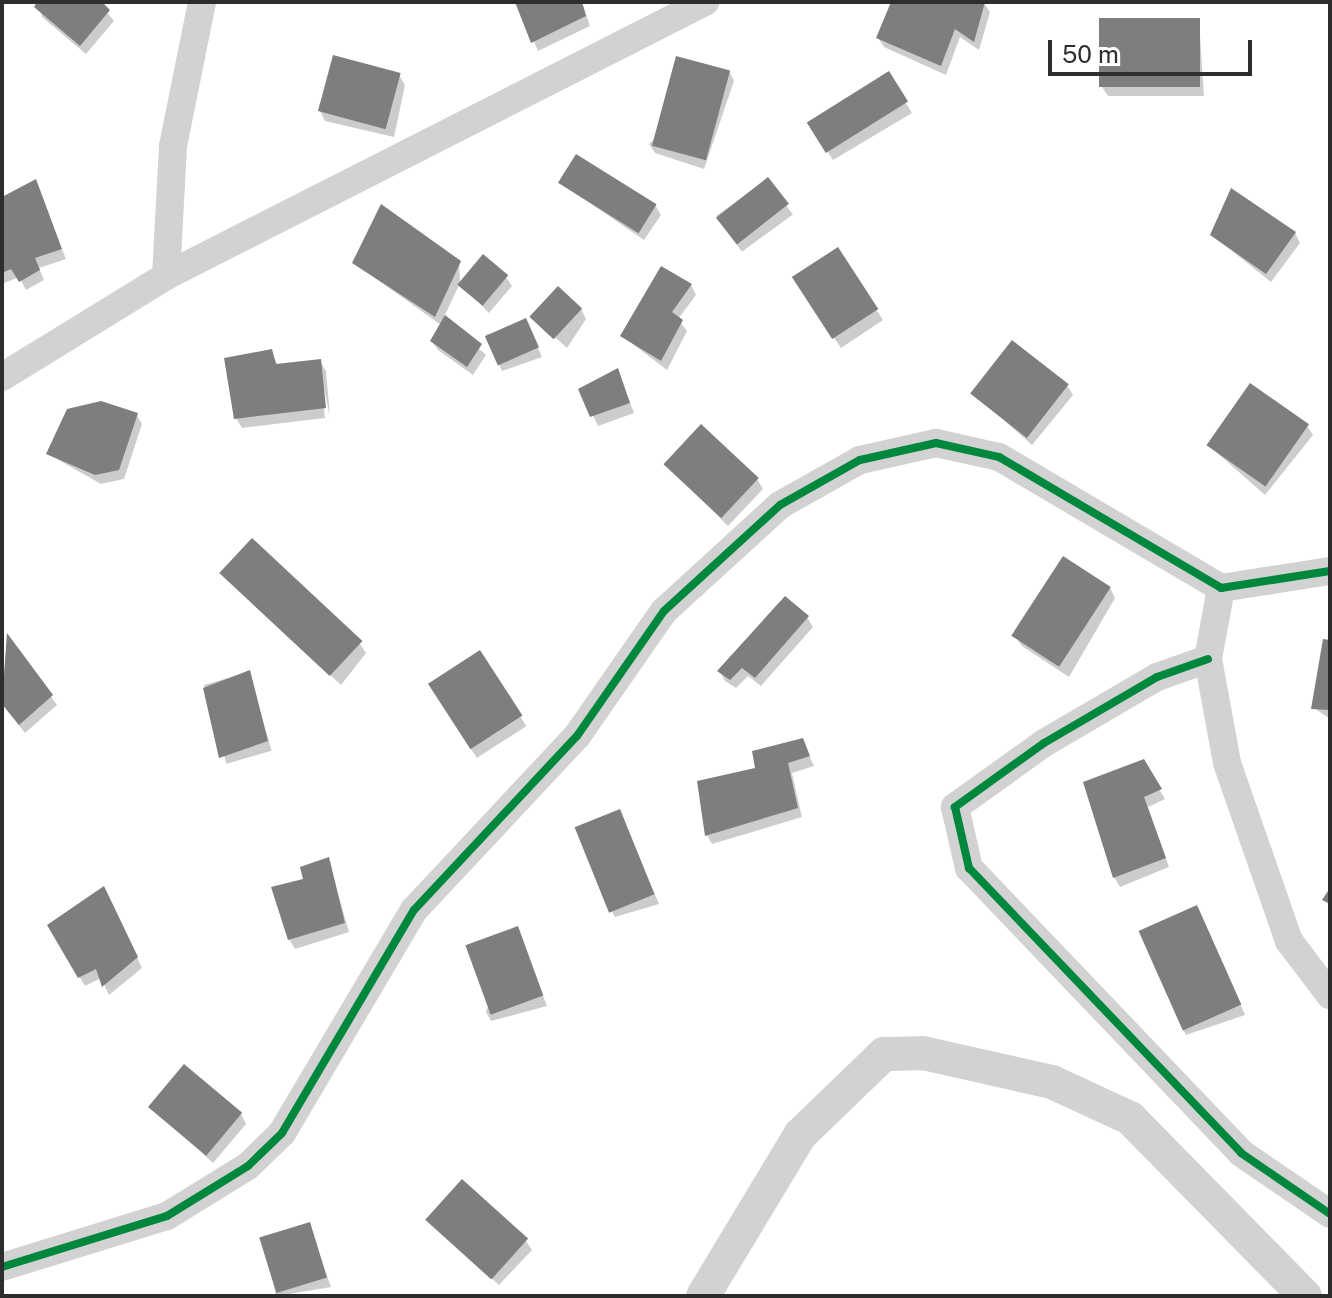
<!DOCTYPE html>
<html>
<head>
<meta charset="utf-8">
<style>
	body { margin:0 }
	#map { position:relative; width:1332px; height:1298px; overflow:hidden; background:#fff; font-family:"Public Sans",sans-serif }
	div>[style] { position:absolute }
	.shadow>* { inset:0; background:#0003; transform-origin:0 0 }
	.building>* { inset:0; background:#7e7e7e; transform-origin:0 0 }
	.minor>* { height:28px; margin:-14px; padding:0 14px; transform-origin:14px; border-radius:14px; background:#d2d2d2 }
	.tertiary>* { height:34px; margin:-17px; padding:0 17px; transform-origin:17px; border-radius:17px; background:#d2d2d2 }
	.cycleway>* { height:8px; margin:-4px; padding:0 4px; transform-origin:4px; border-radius:4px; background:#00873e }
	span { translate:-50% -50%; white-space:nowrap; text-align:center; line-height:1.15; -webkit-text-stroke:8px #fff; paint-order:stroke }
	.frame { position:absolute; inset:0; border:4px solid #2d2d2d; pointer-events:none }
	.scale { position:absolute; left:1048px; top:40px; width:204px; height:36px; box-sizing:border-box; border:4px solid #2d2d2d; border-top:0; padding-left:10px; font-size:24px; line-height:28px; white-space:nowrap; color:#2d2d2d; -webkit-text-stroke:6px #fff; paint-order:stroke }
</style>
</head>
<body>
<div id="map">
	<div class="shadow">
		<i style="clip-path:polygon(40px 2px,99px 2px,114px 21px,86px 54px,42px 17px)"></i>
		<i style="clip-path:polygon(517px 2px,582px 2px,590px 26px,538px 51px)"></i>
		<i style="clip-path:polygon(893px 2px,983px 2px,990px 12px,979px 50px,960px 37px,946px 75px,884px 47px,878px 38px)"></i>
		<i style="clip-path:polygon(1199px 20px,1204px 96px,1108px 96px,1102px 87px)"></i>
		<i style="clip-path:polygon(729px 71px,734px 81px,704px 169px,655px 153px,649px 144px)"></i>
		<i style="clip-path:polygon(888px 74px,912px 113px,833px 160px,813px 129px)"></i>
		<i style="clip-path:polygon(399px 75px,405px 85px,394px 137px,325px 121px,320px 111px)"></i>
		<i style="left:767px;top:179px;width:44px;height:63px;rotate:54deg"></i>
		<i style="clip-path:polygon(35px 182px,66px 259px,39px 268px,44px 280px,26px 290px,19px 277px,2px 284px,2px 199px)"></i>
		<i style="clip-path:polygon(562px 184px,655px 205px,661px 215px,644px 240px)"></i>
		<i style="clip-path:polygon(1295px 233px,1300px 243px,1271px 282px,1212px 235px)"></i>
		<i style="clip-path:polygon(838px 250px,883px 320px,841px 348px,802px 290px)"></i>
		<i style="clip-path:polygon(459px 262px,460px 283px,506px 277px,512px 286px,489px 313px,460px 283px,444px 317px,486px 355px,473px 375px,438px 350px,432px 341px,441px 325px,354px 263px)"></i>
		<i style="clip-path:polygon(691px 285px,696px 295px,678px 319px,687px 331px,667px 370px,622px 336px)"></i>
		<i style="clip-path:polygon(581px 309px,586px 319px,567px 348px,537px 321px)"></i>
		<i style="clip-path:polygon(530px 330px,542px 357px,502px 371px,486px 334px)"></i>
		<i style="clip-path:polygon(271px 351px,278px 366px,320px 361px,326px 371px,330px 417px,320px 369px,325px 418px,242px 428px,236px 418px)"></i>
		<i style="clip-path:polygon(618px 371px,634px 413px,598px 426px,581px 390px)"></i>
		<i style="clip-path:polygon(1067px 385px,1073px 395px,1032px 445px,973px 393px)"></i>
		<i style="clip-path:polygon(136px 414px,142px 424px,124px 479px,101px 484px,48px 454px)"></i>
		<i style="clip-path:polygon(1307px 426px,1313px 435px,1265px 495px,1207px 444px)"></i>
		<i style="clip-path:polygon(666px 465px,757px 479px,763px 489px,728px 526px)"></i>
		<i style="clip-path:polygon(224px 575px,360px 644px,366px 653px,341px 685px)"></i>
		<i style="clip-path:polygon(1110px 588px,1115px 598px,1069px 677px,1022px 646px,1016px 637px)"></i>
		<i style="clip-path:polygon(807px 617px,813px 627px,761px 686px,748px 676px,736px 688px,725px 681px,720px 672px)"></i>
		<i style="clip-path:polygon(7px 636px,57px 705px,25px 733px,2px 704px)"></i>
		<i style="clip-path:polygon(1330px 642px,1330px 719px,1314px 708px)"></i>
		<i style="left:479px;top:653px;width:87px;height:59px;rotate:57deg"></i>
		<i style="left:249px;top:672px;width:82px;height:47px;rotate:74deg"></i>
		<i style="clip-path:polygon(802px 740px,814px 766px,792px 773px,802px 817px,712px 844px,707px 835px,758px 770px)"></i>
		<i style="clip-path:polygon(1143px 762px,1165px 799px,1148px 807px,1169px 867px,1120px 887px,1114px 877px)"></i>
		<i style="clip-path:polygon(624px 821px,659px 904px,615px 917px,609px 907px)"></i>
		<i style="clip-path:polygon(328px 859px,349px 932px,295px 949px,289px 939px,305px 880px)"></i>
		<i style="clip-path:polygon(109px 898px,142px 968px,109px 995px,101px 978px,85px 986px,49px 925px)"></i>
		<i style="clip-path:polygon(1202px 917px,1245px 1015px,1186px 1035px,1181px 1026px)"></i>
		<i style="clip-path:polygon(517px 928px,547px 1006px,491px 1021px,486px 1012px)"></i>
		<i style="clip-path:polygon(151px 1107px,241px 1114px,246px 1124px,213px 1163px)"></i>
		<i style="clip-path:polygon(429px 1220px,526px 1241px,532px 1250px,499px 1285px)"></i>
		<i style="clip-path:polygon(309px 1224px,331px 1287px,277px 1296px,275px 1293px)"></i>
	</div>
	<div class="building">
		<i style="clip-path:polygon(37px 2px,102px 2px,110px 10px,80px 46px,34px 7px)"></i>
		<i style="clip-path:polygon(515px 2px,582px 2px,586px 16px,531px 43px)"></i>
		<i style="clip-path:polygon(891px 2px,985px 2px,974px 42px,955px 29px,941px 66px,876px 38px)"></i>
		<i style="left:1200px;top:18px;width:69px;height:101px;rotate:90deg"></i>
		<i style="left:333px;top:55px;width:70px;height:58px;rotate:15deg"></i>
		<i style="left:676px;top:56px;width:56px;height:93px;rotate:15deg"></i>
		<i style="left:889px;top:71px;width:36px;height:97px;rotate:58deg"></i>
		<i style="left:576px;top:154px;width:95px;height:34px;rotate:32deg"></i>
		<i style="left:768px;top:177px;width:34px;height:66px;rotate:52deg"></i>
		<i style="clip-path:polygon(36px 179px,62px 249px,35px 258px,40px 270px,19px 282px,11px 269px,2px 273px,2px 197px)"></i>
		<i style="clip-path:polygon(1231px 188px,1296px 232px,1266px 274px,1210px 235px)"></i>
		<i style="clip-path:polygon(381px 204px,461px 261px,435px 317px,352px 263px)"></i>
		<i style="left:838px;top:247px;width:74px;height:55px;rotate:57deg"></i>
		<i style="left:483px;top:254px;width:33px;height:40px;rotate:40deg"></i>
		<i style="clip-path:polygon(661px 266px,692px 284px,672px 312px,683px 320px,661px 361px,620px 336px)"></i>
		<i style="left:558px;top:286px;width:33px;height:42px;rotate:43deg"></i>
		<i style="clip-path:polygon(445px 315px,482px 344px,467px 367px,430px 341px)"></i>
		<i style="left:526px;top:318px;width:32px;height:45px;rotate:66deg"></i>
		<i style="left:1012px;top:340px;width:72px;height:68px;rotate:38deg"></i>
		<i style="clip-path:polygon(272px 349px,276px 364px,321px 359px,326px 408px,234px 419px,224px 358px)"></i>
		<i style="clip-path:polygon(618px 368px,630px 403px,590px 417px,578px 389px)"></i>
		<i style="left:1250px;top:383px;width:72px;height:76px;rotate:35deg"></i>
		<i style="clip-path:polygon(101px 401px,138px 413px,119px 470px,95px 475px,46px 454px,67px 409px)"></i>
		<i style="left:701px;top:424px;width:79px;height:55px;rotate:43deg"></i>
		<i style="left:252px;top:538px;width:151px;height:48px;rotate:43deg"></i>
		<i style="left:1063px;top:556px;width:57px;height:95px;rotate:33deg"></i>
		<i style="clip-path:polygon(785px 596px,809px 616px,755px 678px,742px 668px,730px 680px,717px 671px)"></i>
		<i style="clip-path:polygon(7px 633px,53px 695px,19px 725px,2px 704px)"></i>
		<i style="clip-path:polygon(1323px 639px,1330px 640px,1330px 710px,1311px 709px)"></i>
		<i style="left:480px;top:650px;width:78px;height:62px;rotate:57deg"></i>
		<i style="clip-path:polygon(250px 670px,268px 741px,219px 758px,203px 688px)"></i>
		<i style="clip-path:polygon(803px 738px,810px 756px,788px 763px,798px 808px,705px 836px,697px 781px,755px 768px,752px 751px)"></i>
		<i style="clip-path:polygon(1144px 759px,1162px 789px,1144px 797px,1166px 858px,1113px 878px,1083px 782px)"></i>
		<i style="left:620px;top:809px;width:92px;height:49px;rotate:68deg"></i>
		<i style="clip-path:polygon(329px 857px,345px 923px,288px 940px,271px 887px,303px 879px,300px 867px)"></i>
		<i style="clip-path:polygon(104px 886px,138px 957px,102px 987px,96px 969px,78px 978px,47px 925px)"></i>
		<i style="clip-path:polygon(1330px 888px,1330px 904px,1322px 900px)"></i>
		<i style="left:1197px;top:905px;width:109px;height:64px;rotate:66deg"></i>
		<i style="left:518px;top:926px;width:74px;height:56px;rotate:70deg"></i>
		<i style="left:184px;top:1064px;width:76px;height:56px;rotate:40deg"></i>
		<i style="left:462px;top:1179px;width:89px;height:55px;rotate:42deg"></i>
		<i style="left:310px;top:1222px;width:58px;height:53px;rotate:73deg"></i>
	</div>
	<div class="minor">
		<i style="left:166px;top:276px;width:130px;rotate:-86.9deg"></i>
		<i style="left:173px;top:146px;width:147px;rotate:-78.6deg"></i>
		<i style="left:2px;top:377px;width:193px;rotate:-31.6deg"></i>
		<i style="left:166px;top:276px;width:605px;rotate:-26.95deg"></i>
		<i style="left:1221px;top:588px;width:72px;rotate:100.4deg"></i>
		<i style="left:1208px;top:659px;width:106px;rotate:79.6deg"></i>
		<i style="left:1227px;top:763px;width:188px;rotate:70.8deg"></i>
		<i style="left:1289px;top:941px;width:68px;rotate:52.8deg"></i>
		<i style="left:1208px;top:659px;width:54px;rotate:160.6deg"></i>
		<i style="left:1157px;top:677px;width:131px;rotate:149.7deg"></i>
		<i style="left:1044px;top:743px;width:110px;rotate:144.3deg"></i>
		<i style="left:955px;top:807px;width:63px;rotate:77.1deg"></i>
		<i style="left:969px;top:868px;width:394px;rotate:46.3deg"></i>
		<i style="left:1241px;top:1153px;width:108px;rotate:34.4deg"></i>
		<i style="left:2px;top:1267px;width:173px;rotate:-17.2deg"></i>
		<i style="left:167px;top:1216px;width:95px;rotate:-31.7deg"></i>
		<i style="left:248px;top:1166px;width:47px;rotate:-44.1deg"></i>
		<i style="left:282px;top:1133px;width:259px;rotate:-59.4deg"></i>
		<i style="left:414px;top:910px;width:238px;rotate:-46.9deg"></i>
		<i style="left:577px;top:736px;width:152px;rotate:-55.2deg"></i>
		<i style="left:664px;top:611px;width:157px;rotate:-42.4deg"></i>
		<i style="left:780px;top:505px;width:92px;rotate:-29.4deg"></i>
		<i style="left:860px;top:460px;width:78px;rotate:-12.6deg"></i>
		<i style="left:936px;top:443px;width:65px;rotate:12.5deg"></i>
		<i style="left:999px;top:457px;width:258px;rotate:30.5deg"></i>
		<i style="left:1221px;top:588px;width:110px;rotate:-8.9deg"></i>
	</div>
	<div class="tertiary">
		<i style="left:703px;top:1296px;width:188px;rotate:-58.9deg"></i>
		<i style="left:800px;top:1135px;width:117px;rotate:-44deg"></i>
		<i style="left:884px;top:1054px;width:39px;rotate:-1deg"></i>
		<i style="left:923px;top:1053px;width:132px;rotate:12.7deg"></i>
		<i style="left:1052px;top:1082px;width:86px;rotate:24.8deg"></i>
		<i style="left:1130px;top:1118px;width:250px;rotate:45.5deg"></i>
	</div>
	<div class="cycleway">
		<i style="left:1208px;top:659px;width:54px;rotate:160.6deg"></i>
		<i style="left:1157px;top:677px;width:131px;rotate:149.7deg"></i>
		<i style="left:1044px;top:743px;width:110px;rotate:144.3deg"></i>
		<i style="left:955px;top:807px;width:63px;rotate:77.1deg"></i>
		<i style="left:969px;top:868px;width:394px;rotate:46.3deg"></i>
		<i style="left:1241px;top:1153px;width:108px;rotate:34.4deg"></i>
		<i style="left:2px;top:1267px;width:173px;rotate:-17.2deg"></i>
		<i style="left:167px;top:1216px;width:95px;rotate:-31.7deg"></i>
		<i style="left:248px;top:1166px;width:47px;rotate:-44.1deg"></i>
		<i style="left:282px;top:1133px;width:259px;rotate:-59.4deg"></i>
		<i style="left:414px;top:910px;width:238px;rotate:-46.9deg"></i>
		<i style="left:577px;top:736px;width:152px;rotate:-55.2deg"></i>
		<i style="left:664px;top:611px;width:157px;rotate:-42.4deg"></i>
		<i style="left:780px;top:505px;width:92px;rotate:-29.4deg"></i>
		<i style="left:860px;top:460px;width:78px;rotate:-12.6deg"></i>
		<i style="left:936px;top:443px;width:65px;rotate:12.5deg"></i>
		<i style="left:999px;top:457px;width:258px;rotate:30.5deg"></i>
		<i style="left:1221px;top:588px;width:110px;rotate:-8.9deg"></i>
	</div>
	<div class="frame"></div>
	<div class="scale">50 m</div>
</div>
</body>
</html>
